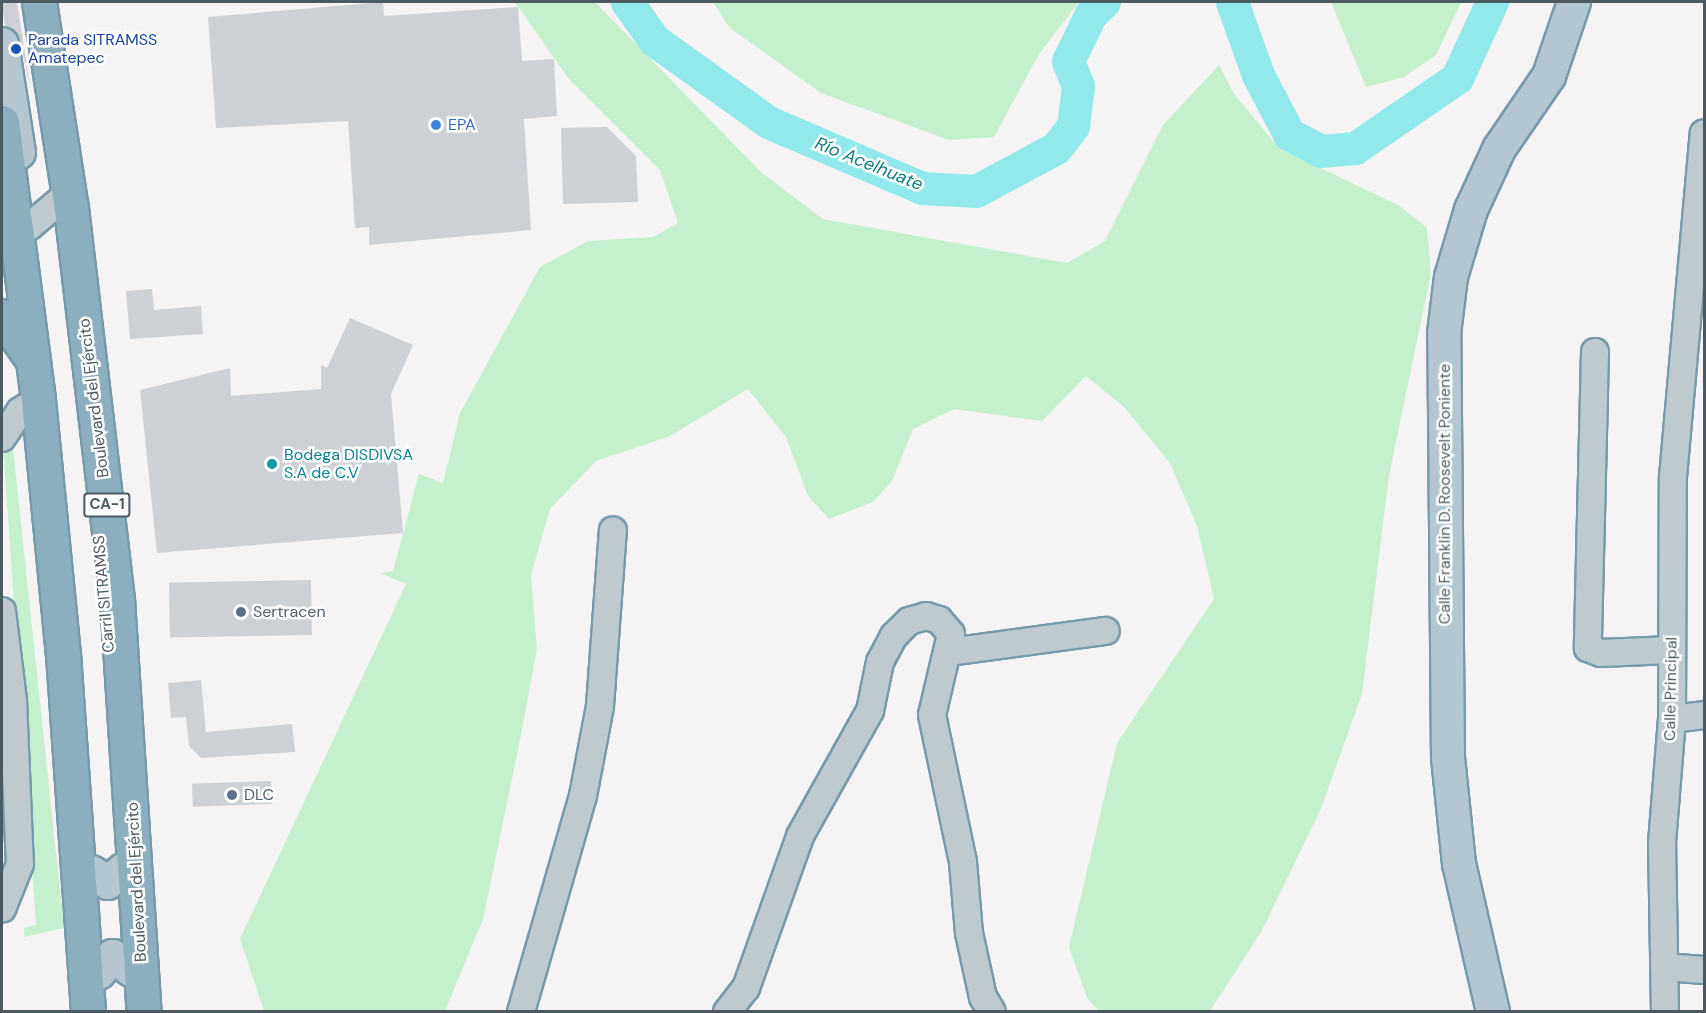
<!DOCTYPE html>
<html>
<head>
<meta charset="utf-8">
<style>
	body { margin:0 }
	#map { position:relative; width:1706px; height:1013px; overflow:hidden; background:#f5f3f3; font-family:"DM Sans",sans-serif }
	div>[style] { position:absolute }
	.green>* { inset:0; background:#c4f0cd }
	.river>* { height:33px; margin:-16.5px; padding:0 16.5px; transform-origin:16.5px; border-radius:16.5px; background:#92e9eb }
	.building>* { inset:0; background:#cdd1d5; transform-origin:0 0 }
	.roads { filter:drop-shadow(2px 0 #779aab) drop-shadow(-2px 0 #779aab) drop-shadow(0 2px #779aab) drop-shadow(0 -2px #779aab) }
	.minor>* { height:26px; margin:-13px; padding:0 13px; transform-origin:13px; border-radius:13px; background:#bfcace }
	.major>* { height:32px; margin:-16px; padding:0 16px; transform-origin:16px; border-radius:16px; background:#b4c7d0 }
	.highway>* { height:33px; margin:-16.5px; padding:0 16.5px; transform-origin:16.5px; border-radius:16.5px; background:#8cafbf }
	.dots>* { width:16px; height:16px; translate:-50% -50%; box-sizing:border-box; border:3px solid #fff; border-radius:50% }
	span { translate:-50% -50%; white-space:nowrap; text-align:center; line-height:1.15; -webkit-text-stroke:5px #fff; paint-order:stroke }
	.shield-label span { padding:2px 4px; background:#fff; border:2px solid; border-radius:4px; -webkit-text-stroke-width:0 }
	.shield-label { font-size:15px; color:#4b5a60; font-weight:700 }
	.transit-label { font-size:16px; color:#164399 }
	.left { translate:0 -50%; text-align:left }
	.shop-label { font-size:16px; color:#366cbe }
	.street-label { font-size:16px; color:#4b5a60 }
	.culture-label { font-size:16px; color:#0d838f }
	.service-label { font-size:16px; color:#4e5e75 }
	.water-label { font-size:18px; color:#107c7f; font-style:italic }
	.frame { position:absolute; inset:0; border:3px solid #4b5a60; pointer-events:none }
</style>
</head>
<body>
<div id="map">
	<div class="green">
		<i style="clip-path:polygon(515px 2px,595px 2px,762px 173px,823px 219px,1067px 263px,1105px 241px,1163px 125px,1219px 65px,1234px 94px,1279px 148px,1400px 206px,1427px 228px,1431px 274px,1389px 475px,1362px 694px,1320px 811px,1261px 932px,1210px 1011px,1099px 1011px,1087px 998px,1069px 947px,1117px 743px,1214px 599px,1197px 526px,1170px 463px,1125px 408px,1086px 376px,1042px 421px,954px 409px,913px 429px,892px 481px,873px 502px,829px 519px,808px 496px,786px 437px,748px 389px,670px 436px,596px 461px,550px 509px,531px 575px,537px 649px,520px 740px,483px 919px,445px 1011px,264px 1011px,240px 939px,406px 584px,380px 573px,393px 571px,419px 474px,443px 483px,460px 413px,540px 267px,588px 241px,653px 237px,678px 223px,660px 170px,568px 78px)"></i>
		<i style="clip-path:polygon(713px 2px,1079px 2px,1039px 54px,994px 137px,949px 140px,821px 93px,730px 28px)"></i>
		<i style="clip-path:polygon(1331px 2px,1461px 2px,1436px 55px,1404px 77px,1366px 87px)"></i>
		<i style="clip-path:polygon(11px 429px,64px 928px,24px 937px,24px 928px,36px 925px,3px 444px)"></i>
	</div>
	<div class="river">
		<i style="left:627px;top:2px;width:47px;rotate:54.6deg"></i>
		<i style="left:654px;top:40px;width:140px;rotate:35.7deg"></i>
		<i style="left:768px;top:122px;width:168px;rotate:23.2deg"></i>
		<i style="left:922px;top:188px;width:54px;rotate:3.2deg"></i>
		<i style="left:976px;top:191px;width:91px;rotate:-28.3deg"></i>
		<i style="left:1056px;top:148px;width:28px;rotate:-52deg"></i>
		<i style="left:1073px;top:126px;width:40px;rotate:-82.9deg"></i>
		<i style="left:1078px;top:86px;width:27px;rotate:-112deg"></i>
		<i style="left:1068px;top:61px;width:52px;rotate:-63.9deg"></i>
		<i style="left:1091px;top:14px;width:18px;rotate:-43deg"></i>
		<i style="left:1232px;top:2px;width:77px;rotate:70.4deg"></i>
		<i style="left:1258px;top:75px;width:67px;rotate:62.3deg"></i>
		<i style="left:1289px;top:134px;width:36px;rotate:28deg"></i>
		<i style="left:1321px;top:151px;width:34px;rotate:-5deg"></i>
		<i style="left:1355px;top:148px;width:124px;rotate:-34.5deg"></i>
		<i style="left:1457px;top:78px;width:84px;rotate:-65.3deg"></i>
	</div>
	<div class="building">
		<i style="clip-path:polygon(2px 2px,17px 2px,31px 92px,20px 41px,5px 27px)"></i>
		<i style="clip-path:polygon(383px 2px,384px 16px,518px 7px,522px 61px,554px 59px,557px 116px,524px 119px,531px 230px,369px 245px,369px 227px,355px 228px,348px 121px,216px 128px,208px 17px)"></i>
		<i style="clip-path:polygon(607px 127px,636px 156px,638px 202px,563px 204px,561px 128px)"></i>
		<i style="clip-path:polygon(152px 289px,154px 310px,201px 306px,203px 334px,130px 339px,126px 291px)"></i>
		<i style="clip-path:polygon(350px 318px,413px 345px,391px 394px,403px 533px,157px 553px,140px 390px,230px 368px,231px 396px,321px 389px,321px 365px,327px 368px)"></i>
		<i style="left:311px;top:580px;width:55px;height:142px;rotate:89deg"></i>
		<i style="clip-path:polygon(201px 680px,206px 732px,292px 724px,295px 752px,201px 758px,189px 746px,186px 717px,171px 718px,168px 683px)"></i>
		<i style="left:271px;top:781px;width:23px;height:79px;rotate:88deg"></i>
	</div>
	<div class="roads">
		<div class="minor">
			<i style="left:2px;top:238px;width:30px;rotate:-23deg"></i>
			<i style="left:30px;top:226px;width:51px;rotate:-40.2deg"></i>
			<i style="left:1595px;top:352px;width:296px;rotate:91.4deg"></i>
			<i style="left:1588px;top:648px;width:14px;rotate:21deg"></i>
			<i style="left:1601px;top:653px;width:71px;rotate:-2.4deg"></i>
			<i style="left:2px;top:438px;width:32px;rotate:-56deg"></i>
			<i style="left:20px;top:411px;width:21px;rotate:-31deg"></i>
			<i style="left:2px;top:611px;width:90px;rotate:83deg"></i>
			<i style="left:13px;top:700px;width:164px;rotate:87.6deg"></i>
			<i style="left:20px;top:864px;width:48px;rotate:111.8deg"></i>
			<i style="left:950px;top:652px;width:157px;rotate:-7.7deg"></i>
			<i style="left:1672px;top:719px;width:32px;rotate:-7deg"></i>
			<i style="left:1664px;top:967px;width:40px;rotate:4.3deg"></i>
			<i style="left:521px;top:1012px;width:225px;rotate:-74deg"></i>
			<i style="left:583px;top:796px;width:92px;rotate:-79.3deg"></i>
			<i style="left:600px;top:706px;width:176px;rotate:-85.8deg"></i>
			<i style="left:727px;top:1012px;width:31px;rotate:-52deg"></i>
			<i style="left:746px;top:988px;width:161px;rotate:-70.4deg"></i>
			<i style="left:800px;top:836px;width:143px;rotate:-60.8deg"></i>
			<i style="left:870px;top:711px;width:50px;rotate:-78.5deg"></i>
			<i style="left:880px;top:662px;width:30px;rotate:-62deg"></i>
			<i style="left:894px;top:636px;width:21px;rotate:-45deg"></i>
			<i style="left:909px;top:621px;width:18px;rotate:-16deg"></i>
			<i style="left:926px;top:616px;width:14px;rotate:17deg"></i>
			<i style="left:939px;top:620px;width:18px;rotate:49deg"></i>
			<i style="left:951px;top:634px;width:83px;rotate:103.2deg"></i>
			<i style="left:932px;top:715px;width:150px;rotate:78.1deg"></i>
			<i style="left:963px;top:862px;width:71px;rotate:85.2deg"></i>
			<i style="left:969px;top:933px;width:66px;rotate:77.7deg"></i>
			<i style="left:983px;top:997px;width:17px;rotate:59deg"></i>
			<i style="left:1665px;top:1012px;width:169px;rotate:-91deg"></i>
			<i style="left:1662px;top:843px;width:124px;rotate:-85.4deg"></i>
			<i style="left:1672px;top:719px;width:242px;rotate:-89.8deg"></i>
			<i style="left:1673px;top:477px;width:345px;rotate:-84.9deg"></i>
		</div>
		<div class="major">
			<i style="left:2px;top:44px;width:110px;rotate:81.1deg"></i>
			<i style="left:92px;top:872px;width:19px;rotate:35deg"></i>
			<i style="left:108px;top:883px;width:20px;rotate:-41deg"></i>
			<i style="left:99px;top:973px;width:22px;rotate:-51deg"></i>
			<i style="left:113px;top:956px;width:23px;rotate:38deg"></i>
			<i style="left:1493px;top:1012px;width:152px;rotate:-102.9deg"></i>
			<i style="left:1459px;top:864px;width:107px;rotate:-95.9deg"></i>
			<i style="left:1448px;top:758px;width:424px;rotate:-90.5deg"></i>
			<i style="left:1444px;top:334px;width:57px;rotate:-83deg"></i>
			<i style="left:1451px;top:277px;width:70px;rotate:-73.4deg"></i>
			<i style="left:1471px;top:210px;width:67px;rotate:-65.3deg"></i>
			<i style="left:1499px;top:149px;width:88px;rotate:-55.6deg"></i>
			<i style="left:1549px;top:76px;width:78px;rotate:-71.3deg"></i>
		</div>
		<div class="highway">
			<i style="left:39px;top:2px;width:208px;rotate:81.2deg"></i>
			<i style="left:71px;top:208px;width:395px;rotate:83.3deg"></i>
			<i style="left:117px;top:600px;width:413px;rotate:86.3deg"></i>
			<i style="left:2px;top:122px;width:280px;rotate:82.6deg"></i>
			<i style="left:38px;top:400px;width:255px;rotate:84.4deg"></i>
			<i style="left:63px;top:654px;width:359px;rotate:86deg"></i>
			<i style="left:2px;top:316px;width:52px;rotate:55.1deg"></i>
		</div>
	</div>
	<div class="dots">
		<i style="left:16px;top:49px;background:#1a4fb4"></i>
		<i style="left:436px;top:125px;background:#3f7fe0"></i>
		<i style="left:272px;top:464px;background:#0f9aa8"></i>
		<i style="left:241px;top:612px;background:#5c6f8a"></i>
		<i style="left:232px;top:795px;background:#5c6f8a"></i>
	</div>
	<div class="shield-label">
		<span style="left:107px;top:505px">CA-1</span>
	</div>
	<div class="transit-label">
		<span class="left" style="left:28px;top:49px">Parada SITRAMSS<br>Amatepec</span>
	</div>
	<div class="shop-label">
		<span class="left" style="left:448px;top:125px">EPA</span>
	</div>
	<div class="street-label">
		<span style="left:94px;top:398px;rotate:-97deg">Boulevard del Ejército</span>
		<span style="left:1445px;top:494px;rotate:-90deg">Calle Franklin D. Roosevelt Poniente</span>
		<span style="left:104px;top:594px;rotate:-95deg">Carril SITRAMSS</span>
		<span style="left:1671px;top:689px;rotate:-89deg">Calle Principal</span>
		<span style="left:137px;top:882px;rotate:-93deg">Boulevard del Ejército</span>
	</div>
	<div class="culture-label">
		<span class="left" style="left:284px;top:464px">Bodega DISDIVSA<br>S.A de C.V</span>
	</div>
	<div class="service-label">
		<span class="left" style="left:253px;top:612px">Sertracen</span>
		<span class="left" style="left:244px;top:795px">DLC</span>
	</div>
	<div class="water-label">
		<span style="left:869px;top:164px;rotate:22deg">Río Acelhuate</span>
	</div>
	<div class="frame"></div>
</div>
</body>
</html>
